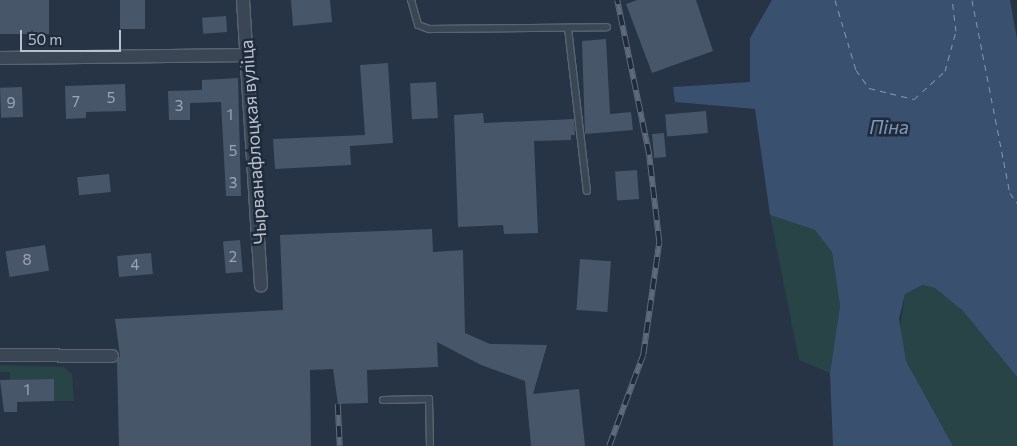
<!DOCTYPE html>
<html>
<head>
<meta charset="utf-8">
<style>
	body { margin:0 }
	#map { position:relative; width:1017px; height:446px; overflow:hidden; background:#263446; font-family:Commissioner,sans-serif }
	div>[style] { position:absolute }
	.green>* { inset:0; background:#284447 }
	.water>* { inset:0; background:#39506e }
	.ferry>* { height:1px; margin-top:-0.5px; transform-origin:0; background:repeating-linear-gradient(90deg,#7e98b7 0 6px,transparent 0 11px) }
	.building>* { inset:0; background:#48566a; transform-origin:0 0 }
	.roads { filter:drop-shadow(1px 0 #596472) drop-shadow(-1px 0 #596472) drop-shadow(0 1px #596472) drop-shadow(0 -1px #596472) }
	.service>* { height:6px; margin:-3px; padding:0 3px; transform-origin:3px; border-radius:3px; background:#3b4655 }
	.minor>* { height:12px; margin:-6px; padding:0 6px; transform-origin:6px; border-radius:6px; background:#3b4655 }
	.rail>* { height:5.5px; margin-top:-2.75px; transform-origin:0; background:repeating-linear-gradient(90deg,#1f2b3b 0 11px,#5d6a7c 0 22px); box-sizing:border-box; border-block:1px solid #5d6a7c }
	span { translate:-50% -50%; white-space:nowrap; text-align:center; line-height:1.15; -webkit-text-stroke:5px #1f2b3b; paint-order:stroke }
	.number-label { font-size:15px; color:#9da6b5 }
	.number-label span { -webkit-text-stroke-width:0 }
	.street-label { font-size:18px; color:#b9c1ce }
	.water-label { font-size:19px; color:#7e98b7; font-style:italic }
	.scale { position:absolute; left:20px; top:30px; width:101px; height:22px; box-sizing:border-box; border:2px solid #b9c1ce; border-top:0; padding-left:6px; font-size:15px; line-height:18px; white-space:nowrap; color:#b9c1ce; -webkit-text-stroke:4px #1f2b3b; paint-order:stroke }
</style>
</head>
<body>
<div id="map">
	<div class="green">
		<i style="clip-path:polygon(770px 215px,815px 230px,832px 252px,840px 306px,830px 373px,799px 360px)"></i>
		<i style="clip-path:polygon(924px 285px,935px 288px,963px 311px,1017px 377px,1017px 446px,953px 446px,906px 361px,899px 335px,905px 294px)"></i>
		<i style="clip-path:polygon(0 365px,64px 367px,72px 374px,74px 401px,54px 401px,54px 379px,10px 380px,10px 372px,0 372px)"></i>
	</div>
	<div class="water">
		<i style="clip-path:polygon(772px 0,1010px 0,1017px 39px,1017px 377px,963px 311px,935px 288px,923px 285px,905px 294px,899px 319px,906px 361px,953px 446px,833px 446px,830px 373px,840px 306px,832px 252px,815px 230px,770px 215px,755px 109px,675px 102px,673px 87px,750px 82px,750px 38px)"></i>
	</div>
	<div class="ferry">
		<i style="left:835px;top:0;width:73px;rotate:73.3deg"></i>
		<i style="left:856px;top:70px;width:22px;rotate:54deg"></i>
		<i style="left:869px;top:88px;width:46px;rotate:13.7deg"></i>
		<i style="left:914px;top:99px;width:42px;rotate:-42.1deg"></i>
		<i style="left:945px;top:71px;width:41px;rotate:-74.6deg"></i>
		<i style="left:956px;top:31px;width:31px;rotate:-97deg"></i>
		<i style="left:972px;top:0;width:197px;rotate:78.9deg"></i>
		<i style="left:1010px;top:193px;width:12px;rotate:55deg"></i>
	</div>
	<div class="building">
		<i style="left:49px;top:0;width:34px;height:49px;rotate:90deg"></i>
		<i style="left:120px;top:0;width:25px;height:29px"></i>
		<i style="clip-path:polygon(291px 0,330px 0,332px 22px,293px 26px)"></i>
		<i style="clip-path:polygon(637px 0,696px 0,713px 51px,652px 73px,626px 4px)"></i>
		<i style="left:226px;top:16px;width:16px;height:24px;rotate:86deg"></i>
		<i style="clip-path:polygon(606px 39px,610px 114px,631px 112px,633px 130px,585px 134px,582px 41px)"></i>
		<i style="clip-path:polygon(388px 63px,393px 143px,350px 146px,351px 165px,275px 169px,273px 139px,365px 135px,360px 65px)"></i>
		<i style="clip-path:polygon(238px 78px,241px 196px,226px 196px,221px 102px,190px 103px,190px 120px,169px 120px,168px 91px,202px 90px,202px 80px)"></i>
		<i style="left:436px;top:82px;width:36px;height:26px;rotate:87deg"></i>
		<i style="clip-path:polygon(125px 84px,126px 111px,86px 112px,86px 118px,66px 119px,65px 86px)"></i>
		<i style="left:22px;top:87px;width:30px;height:22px;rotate:88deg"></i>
		<i style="left:706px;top:111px;width:22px;height:41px;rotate:85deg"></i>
		<i style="clip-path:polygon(483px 113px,484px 123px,574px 119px,575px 135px,571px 135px,571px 140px,534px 141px,538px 233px,504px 234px,503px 225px,458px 227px,454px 115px)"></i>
		<i style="left:664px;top:133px;width:24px;height:12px;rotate:85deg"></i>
		<i style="left:637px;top:170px;width:29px;height:22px;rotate:86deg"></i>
		<i style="left:109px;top:174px;width:18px;height:32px;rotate:84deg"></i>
		<i style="clip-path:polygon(432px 229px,433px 252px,463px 250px,465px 333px,490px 344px,547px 345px,533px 394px,579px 389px,585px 446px,531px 446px,525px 381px,481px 365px,437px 342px,438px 367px,367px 370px,368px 403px,338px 404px,333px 369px,310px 370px,311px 446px,119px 446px,117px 362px,120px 356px,115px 319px,283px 310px,280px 235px)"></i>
		<i style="left:240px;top:240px;width:32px;height:17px;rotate:85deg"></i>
		<i style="left:45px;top:245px;width:26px;height:40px;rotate:81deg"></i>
		<i style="left:151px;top:253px;width:21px;height:34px;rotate:85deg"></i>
		<i style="left:580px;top:259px;width:31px;height:51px;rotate:4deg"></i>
		<i style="clip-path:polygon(54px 379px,54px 401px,17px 402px,17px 412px,4px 412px,0 380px)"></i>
	</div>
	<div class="roads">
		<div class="service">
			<i style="left:411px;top:0;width:26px;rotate:74deg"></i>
			<i style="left:418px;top:25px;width:12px;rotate:20deg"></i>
			<i style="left:429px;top:29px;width:178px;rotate:-0.6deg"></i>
			<i style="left:568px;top:28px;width:164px;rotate:83.4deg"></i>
			<i style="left:383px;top:400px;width:46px;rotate:-1.2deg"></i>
			<i style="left:429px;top:399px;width:47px;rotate:88.8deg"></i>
		</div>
		<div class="minor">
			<i style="left:243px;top:0;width:286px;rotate:86.4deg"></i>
			<i style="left:0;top:58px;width:247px;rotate:-0.7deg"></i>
			<i style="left:0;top:355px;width:112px;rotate:0.5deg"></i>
		</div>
	</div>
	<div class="rail">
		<i style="left:338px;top:404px;width:42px;rotate:87.3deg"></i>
		<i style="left:609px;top:446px;width:97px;rotate:-69.5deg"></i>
		<i style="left:643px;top:355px;width:114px;rotate:-81.9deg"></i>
		<i style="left:659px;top:242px;width:88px;rotate:-96.6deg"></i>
		<i style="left:649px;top:155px;width:158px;rotate:-101.7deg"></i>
	</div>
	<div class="number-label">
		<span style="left:111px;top:98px">5</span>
		<span style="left:76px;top:102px">7</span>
		<span style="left:11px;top:103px">9</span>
		<span style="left:179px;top:106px">3</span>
		<span style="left:230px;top:115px">1</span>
		<span style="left:233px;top:151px">5</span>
		<span style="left:233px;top:183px">3</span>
		<span style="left:233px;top:257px">2</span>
		<span style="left:27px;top:260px">8</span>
		<span style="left:135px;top:265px">4</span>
		<span style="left:27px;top:390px">1</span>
	</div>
	<div class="street-label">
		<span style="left:253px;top:142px;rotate:-94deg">Чырванафлоцкая вуліца</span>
	</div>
	<div class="water-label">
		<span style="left:889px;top:127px">Піна</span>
	</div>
	<div class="scale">50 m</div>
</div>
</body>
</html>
